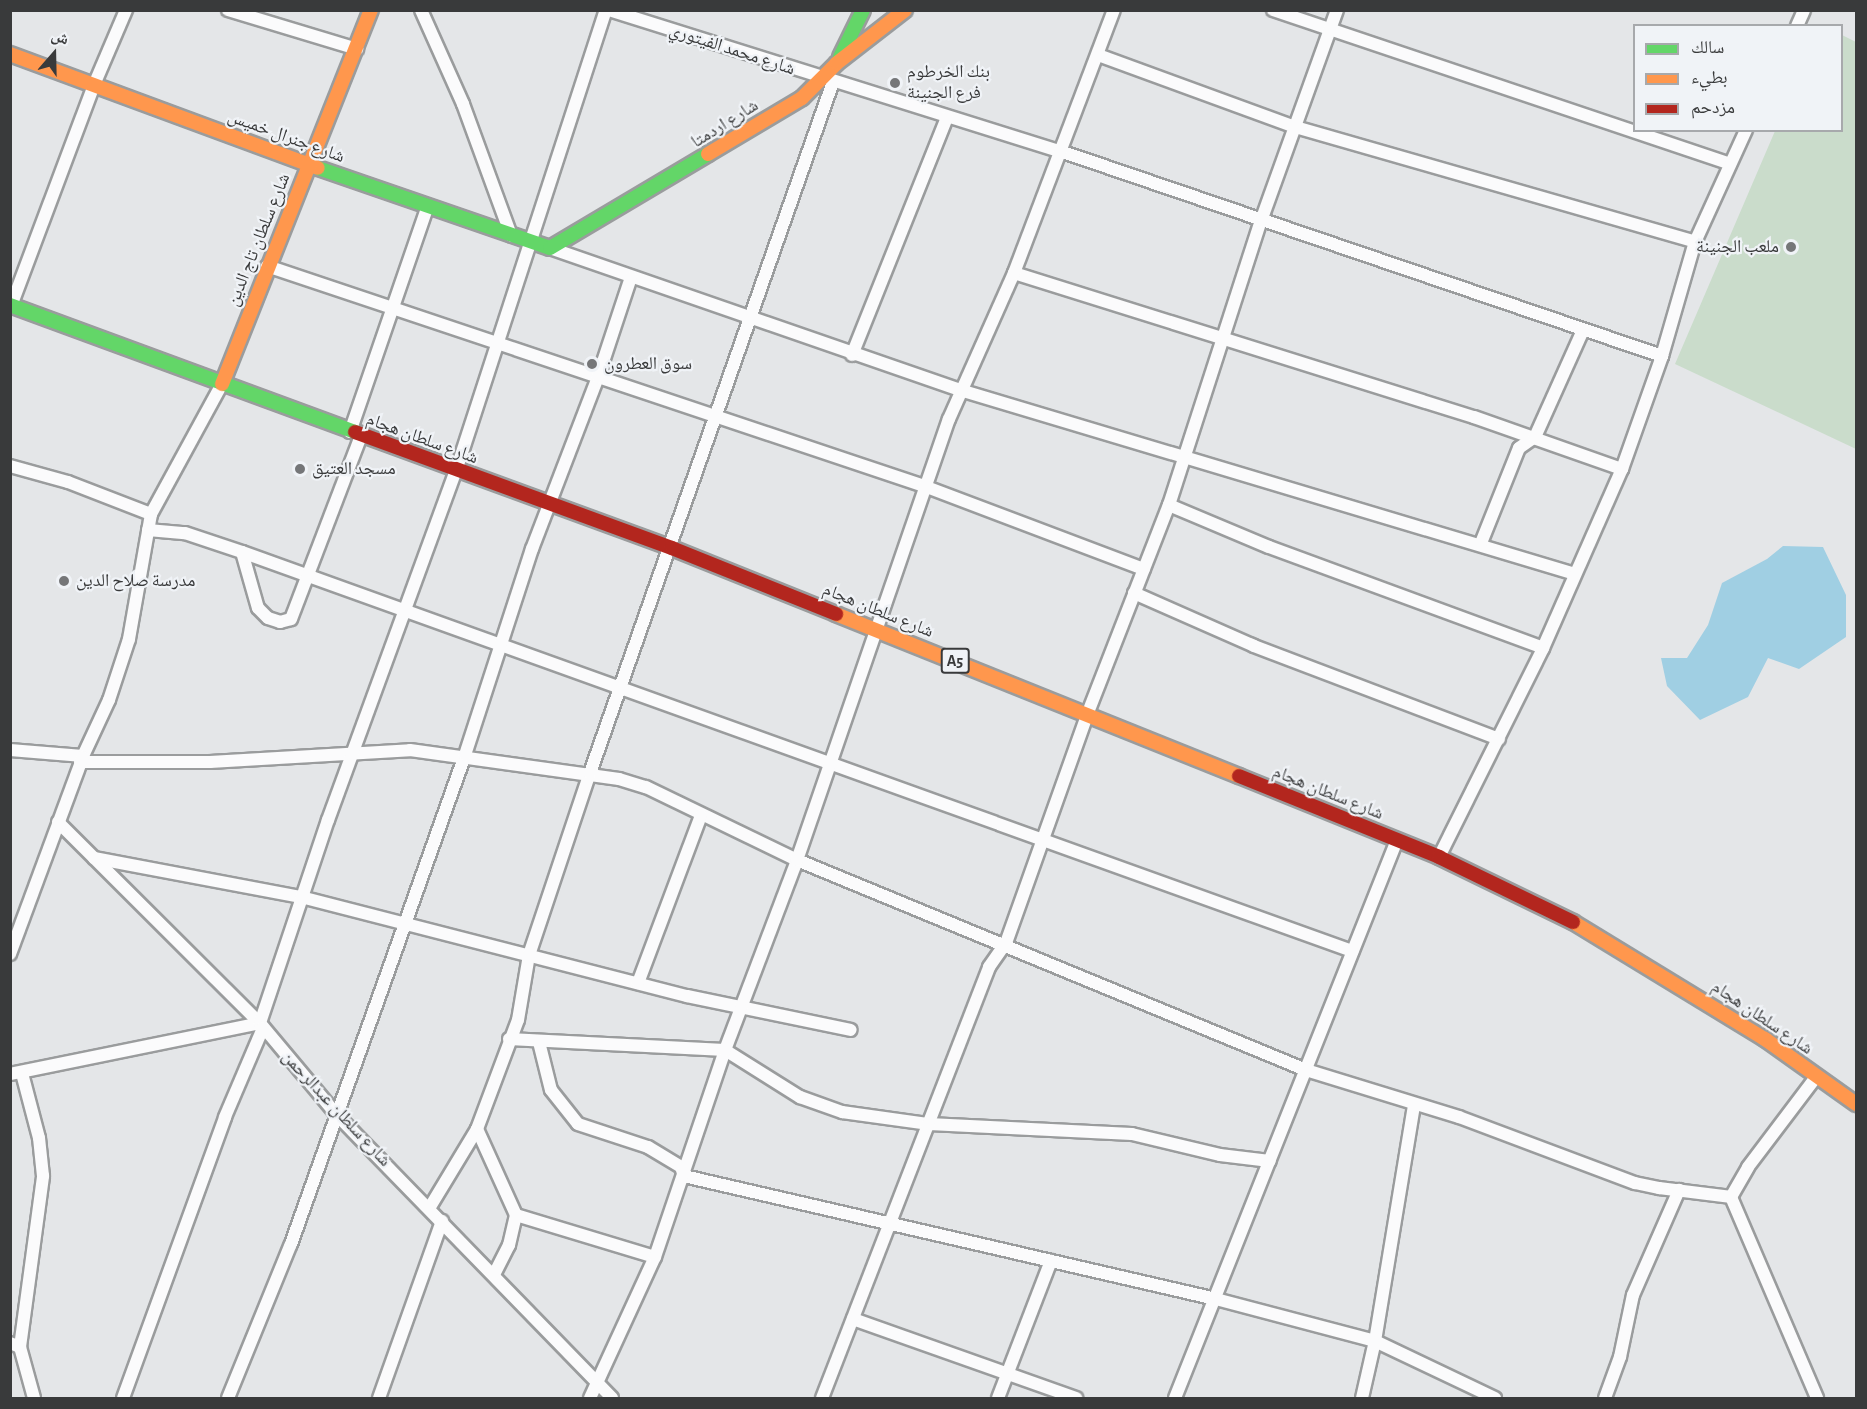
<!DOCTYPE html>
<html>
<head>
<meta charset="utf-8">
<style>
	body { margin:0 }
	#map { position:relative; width:1867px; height:1409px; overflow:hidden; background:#e4e6e8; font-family:"Alegreya Sans","Noto Naskh Arabic",sans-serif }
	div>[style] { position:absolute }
	.green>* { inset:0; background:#cadccb }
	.water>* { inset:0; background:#a0cfe3 }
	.roads { filter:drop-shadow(2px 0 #9a9c9d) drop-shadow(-2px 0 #9a9c9d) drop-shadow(0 2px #9a9c9d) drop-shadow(0 -2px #9a9c9d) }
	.street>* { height:12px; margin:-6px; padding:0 6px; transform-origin:6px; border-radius:6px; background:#fbfbfc }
	.fast>* { height:14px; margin:-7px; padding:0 7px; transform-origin:7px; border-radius:7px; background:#63d668 }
	.slow>* { height:14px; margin:-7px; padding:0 7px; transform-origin:7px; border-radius:7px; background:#ff974d }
	.jam>* { height:14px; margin:-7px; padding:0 7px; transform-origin:7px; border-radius:7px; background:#b3261e }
	.dots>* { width:16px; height:16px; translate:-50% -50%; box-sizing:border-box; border:3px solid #f0f3f7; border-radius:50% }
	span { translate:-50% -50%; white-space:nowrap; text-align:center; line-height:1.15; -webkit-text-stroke:4.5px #f0f3f7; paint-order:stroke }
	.shield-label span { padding:2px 4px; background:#f0f3f7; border:2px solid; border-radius:4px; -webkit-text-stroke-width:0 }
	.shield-label { font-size:16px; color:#393a3b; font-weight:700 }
	.street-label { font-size:18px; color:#393a3b }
	.poi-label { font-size:18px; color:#393a3b }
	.left { translate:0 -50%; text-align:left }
	.right { translate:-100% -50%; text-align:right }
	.frame { position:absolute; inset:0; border:12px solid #393a3b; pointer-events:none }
	.legend { position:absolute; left:1633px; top:24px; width:210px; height:108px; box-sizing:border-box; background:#f0f3f7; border:2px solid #a7a9ac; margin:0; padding:8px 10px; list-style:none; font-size:18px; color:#393a3b }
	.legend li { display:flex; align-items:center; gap:12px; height:30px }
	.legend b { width:30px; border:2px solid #a7a9ac }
	.north { position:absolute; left:24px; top:24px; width:60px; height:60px; -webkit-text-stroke:4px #f0f3f7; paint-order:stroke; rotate:20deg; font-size:16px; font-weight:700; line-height:24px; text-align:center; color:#393a3b }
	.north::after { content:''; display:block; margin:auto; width:21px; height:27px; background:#393a3b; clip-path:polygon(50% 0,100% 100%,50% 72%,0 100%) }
</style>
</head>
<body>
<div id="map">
	<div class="green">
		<i style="clip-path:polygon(1842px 35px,1856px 42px,1856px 449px,1675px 364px,1775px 131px,1842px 130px)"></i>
	</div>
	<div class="water">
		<i style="clip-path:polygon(1783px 546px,1823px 547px,1846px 595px,1846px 637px,1799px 669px,1768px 658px,1748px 697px,1700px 720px,1667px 686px,1661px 658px,1687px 658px,1708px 625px,1722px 583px,1767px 559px)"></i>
	</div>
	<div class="roads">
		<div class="street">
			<i style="left:228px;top:10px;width:135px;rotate:16.8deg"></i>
			<i style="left:421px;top:10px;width:103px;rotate:65.9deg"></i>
			<i style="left:463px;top:104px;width:140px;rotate:69.9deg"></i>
			<i style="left:609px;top:10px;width:473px;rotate:17.4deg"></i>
			<i style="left:1060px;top:151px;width:636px;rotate:18.81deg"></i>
			<i style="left:1273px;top:10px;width:482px;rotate:18.6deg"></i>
			<i style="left:1797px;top:26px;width:17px;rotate:-66deg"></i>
			<i style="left:1098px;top:55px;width:210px;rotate:20.1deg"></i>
			<i style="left:1295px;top:127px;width:416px;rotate:16deg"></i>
			<i style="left:550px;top:248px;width:434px;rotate:19.1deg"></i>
			<i style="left:960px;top:390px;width:642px;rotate:16.66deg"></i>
			<i style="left:267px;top:266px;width:693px;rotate:18.51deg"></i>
			<i style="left:924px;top:486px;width:235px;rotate:20.7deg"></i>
			<i style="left:1014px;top:273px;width:482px;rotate:17.4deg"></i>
			<i style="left:1474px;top:417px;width:157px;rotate:19.4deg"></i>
			<i style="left:11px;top:306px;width:236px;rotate:-69.4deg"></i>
			<i style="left:94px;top:85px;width:82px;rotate:-66.9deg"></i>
			<i style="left:852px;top:355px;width:256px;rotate:-68.2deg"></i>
			<i style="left:350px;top:432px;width:237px;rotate:-71deg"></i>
			<i style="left:10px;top:466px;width:60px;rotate:15.4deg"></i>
			<i style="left:68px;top:482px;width:89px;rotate:21.1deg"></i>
			<i style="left:1169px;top:505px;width:108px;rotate:22.8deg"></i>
			<i style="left:1269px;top:547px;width:292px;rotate:20.2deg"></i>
			<i style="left:148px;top:530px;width:37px;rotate:5deg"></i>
			<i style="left:185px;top:533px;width:60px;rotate:18.4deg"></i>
			<i style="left:242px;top:552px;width:1180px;rotate:19.77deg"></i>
			<i style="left:1481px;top:543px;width:102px;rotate:-68.2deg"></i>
			<i style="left:1519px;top:448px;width:19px;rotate:-35deg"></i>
			<i style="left:1535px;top:437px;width:117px;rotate:-65.8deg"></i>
			<i style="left:242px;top:552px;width:58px;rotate:74.1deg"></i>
			<i style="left:258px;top:608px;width:14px;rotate:45deg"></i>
			<i style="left:268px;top:618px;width:13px;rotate:18deg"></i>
			<i style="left:280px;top:622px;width:11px;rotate:-15deg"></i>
			<i style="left:291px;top:619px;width:196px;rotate:-69.1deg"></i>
			<i style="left:1134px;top:593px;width:131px;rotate:23.8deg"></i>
			<i style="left:1254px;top:646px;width:262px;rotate:20.8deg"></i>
			<i style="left:10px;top:750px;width:73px;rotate:4.7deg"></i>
			<i style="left:83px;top:756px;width:62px;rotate:-65.1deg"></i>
			<i style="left:109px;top:700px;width:64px;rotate:-71.8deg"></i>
			<i style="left:129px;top:639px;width:127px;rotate:-80deg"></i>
			<i style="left:151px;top:514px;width:148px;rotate:-61.4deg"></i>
			<i style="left:80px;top:762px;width:130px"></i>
			<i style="left:210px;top:762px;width:200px;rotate:-3.4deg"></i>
			<i style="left:410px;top:750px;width:211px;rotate:7.9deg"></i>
			<i style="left:619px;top:779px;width:28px;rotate:17deg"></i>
			<i style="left:646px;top:787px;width:168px;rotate:25.8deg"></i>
			<i style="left:797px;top:860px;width:551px;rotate:22.42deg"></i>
			<i style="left:1306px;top:1070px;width:160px;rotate:17.1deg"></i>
			<i style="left:1459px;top:1117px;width:188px;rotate:20.6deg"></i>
			<i style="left:1635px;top:1183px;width:25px;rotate:12deg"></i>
			<i style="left:1659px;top:1188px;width:73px;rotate:7.1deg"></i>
			<i style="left:1731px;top:1197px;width:34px;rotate:-60deg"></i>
			<i style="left:1748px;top:1167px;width:113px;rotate:-52.9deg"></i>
			<i style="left:58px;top:822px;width:285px;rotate:44.9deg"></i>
			<i style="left:260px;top:1023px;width:119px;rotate:50.1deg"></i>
			<i style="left:336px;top:1114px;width:396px;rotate:45.8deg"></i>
			<i style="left:1439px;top:857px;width:233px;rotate:-63.5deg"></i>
			<i style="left:1543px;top:648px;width:196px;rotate:-66.2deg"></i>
			<i style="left:1622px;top:469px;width:120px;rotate:-70.5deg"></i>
			<i style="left:1662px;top:356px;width:119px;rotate:-73.9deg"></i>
			<i style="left:1695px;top:242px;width:123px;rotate:-65.5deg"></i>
			<i style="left:94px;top:858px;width:211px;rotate:10.7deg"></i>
			<i style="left:301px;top:897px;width:398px;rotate:14.4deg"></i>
			<i style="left:687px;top:996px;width:167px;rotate:11.7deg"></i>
			<i style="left:10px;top:954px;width:210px;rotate:-69.7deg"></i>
			<i style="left:638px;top:983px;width:179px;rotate:-69.4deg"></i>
			<i style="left:509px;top:1039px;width:216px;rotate:2.9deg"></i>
			<i style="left:725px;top:1050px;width:89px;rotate:32.1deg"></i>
			<i style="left:800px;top:1097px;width:45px;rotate:19.7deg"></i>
			<i style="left:842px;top:1112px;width:88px;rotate:7.9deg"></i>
			<i style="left:929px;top:1124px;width:203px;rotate:2.8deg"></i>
			<i style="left:1132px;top:1134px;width:90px;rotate:13.4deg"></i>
			<i style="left:1220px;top:1155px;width:50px;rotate:6.8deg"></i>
			<i style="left:539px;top:1042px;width:49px;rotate:76deg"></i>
			<i style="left:551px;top:1090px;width:43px;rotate:51.5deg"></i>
			<i style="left:578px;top:1124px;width:74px;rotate:18.2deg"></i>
			<i style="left:648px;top:1147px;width:39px;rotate:31deg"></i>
			<i style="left:681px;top:1167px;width:9px;rotate:72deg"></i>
			<i style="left:10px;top:1074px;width:255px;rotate:-11.5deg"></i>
			<i style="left:260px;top:1023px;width:214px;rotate:-71.5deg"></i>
			<i style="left:328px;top:820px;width:372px;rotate:-69.9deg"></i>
			<i style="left:456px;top:471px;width:485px;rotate:-72deg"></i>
			<i style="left:477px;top:1129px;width:94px;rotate:65.6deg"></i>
			<i style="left:516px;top:1215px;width:31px;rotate:103deg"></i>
			<i style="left:509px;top:1245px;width:33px;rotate:117deg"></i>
			<i style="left:684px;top:1176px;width:546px;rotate:13.02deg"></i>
			<i style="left:1216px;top:1299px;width:164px;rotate:14.8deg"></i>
			<i style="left:1375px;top:1341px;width:133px;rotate:25.4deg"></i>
			<i style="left:1731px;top:1197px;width:219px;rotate:66.8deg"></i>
			<i style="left:430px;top:1207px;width:91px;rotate:-58.9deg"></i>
			<i style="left:477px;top:1129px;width:116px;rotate:-69.4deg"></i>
			<i style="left:518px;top:1020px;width:66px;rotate:-80.4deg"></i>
			<i style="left:529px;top:955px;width:192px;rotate:-71.5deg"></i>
			<i style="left:590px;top:773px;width:732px;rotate:-70.63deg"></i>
			<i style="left:516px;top:1215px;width:145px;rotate:16.8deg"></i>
			<i style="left:853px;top:1319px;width:237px;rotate:19.5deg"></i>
			<i style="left:10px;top:1343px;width:11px;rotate:22deg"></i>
			<i style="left:20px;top:1347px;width:53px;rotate:74.6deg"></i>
			<i style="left:20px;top:1347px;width:173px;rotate:-82.3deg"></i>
			<i style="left:43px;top:1176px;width:38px;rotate:-96deg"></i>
			<i style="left:39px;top:1138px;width:67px;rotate:-104.7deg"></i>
			<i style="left:123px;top:1398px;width:299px;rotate:-70deg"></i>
			<i style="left:225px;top:1117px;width:97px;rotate:-66.9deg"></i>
			<i style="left:228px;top:1398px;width:166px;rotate:-67.8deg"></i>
			<i style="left:291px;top:1244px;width:519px;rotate:-70.41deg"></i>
			<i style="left:465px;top:755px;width:217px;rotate:-72deg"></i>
			<i style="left:532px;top:549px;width:184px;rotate:-69deg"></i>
			<i style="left:598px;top:377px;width:105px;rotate:-71.7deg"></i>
			<i style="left:379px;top:1398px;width:188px;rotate:-70.4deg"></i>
			<i style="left:590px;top:1398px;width:155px;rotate:-65.3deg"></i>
			<i style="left:655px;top:1257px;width:219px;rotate:-71.3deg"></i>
			<i style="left:725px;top:1050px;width:203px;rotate:-69.2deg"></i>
			<i style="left:797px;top:860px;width:466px;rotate:-71deg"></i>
			<i style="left:949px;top:419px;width:160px;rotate:-66deg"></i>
			<i style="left:1014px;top:273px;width:281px;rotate:-69.2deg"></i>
			<i style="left:822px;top:1398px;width:462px;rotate:-68.8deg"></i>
			<i style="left:989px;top:967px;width:29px;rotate:-55deg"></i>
			<i style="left:1006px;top:943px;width:242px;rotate:-70.4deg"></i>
			<i style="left:1087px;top:715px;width:225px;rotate:-68.7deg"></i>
			<i style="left:1169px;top:505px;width:299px;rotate:-72.1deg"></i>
			<i style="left:1261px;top:221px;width:224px;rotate:-70.2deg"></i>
			<i style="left:998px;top:1398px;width:147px;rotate:-68.9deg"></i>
			<i style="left:1175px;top:1398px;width:601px;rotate:-68.3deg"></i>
			<i style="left:1362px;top:1398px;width:58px;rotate:-77.2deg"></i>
			<i style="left:1375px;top:1341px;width:238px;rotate:-80.6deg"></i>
			<i style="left:1605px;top:1398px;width:44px;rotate:-69.9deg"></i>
			<i style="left:1620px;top:1357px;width:63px;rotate:-78.2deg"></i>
			<i style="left:1633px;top:1295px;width:115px;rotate:-66.3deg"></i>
		</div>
		<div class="fast">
			<i style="left:840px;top:57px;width:52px;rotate:-63.9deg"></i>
			<i style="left:318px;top:168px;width:245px;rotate:19deg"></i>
			<i style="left:550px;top:248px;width:184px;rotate:-30.7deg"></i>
			<i style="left:10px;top:305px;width:368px;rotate:20.2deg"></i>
		</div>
		<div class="slow">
			<i style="left:10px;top:54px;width:328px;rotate:20.3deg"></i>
			<i style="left:708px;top:154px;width:109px;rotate:-30.8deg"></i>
			<i style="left:802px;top:98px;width:49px;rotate:-45deg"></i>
			<i style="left:837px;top:63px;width:86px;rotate:-37.9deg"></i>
			<i style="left:222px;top:384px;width:403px;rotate:-68.3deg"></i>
			<i style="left:836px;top:614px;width:434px;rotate:21.9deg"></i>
			<i style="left:1573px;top:922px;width:225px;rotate:31.4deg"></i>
			<i style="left:1765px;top:1039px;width:112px;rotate:35.5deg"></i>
		</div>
		<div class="jam">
			<i style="left:355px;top:432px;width:338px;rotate:20.1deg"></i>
			<i style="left:672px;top:548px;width:177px;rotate:21.9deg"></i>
			<i style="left:1239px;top:776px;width:216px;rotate:22deg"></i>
			<i style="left:1439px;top:857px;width:149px;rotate:25.9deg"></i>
		</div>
	</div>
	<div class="dots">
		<i style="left:895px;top:83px;background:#757678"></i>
		<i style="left:1791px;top:247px;background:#757678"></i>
		<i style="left:592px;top:364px;background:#757678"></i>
		<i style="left:300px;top:469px;background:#757678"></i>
		<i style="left:64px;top:581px;background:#757678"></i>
	</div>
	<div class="shield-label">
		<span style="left:955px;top:661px">A5</span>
	</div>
	<div class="street-label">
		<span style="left:732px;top:50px;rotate:18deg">شارع محمد الفيتوري</span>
		<span style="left:725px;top:124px;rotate:-32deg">شارع اردمتا</span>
		<span style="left:286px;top:137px;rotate:20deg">شارع جنرال خميس</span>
		<span style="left:259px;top:240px;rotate:-68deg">شارع سلطان تاج الدين</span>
		<span style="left:422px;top:439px;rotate:20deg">شارع سلطان هجام</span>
		<span style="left:878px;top:611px;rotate:22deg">شارع سلطان هجام</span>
		<span style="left:1328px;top:793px;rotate:22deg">شارع سلطان هجام</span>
		<span style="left:1762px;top:1018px;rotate:34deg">شارع سلطان هجام</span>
		<span style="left:336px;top:1109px;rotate:47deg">شارع سلطان عبدالرحمن</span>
	</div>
	<div class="poi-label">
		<span class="left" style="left:907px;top:83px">بنك الخرطوم<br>فرع الجنينة</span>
		<span class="right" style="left:1779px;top:247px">ملعب الجنينة</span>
		<span class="left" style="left:604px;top:364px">سوق العطرون</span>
		<span class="left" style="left:312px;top:469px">مسجد العتيق</span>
		<span class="left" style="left:76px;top:581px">مدرسة صلاح الدين</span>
	</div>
	<div class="frame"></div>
	<ul class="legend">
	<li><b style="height:8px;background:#63d668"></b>سالك</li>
	<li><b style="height:8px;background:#ff974d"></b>بطيء</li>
	<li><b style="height:8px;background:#b3261e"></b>مزدحم</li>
	</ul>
	<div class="north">ش</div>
</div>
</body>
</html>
